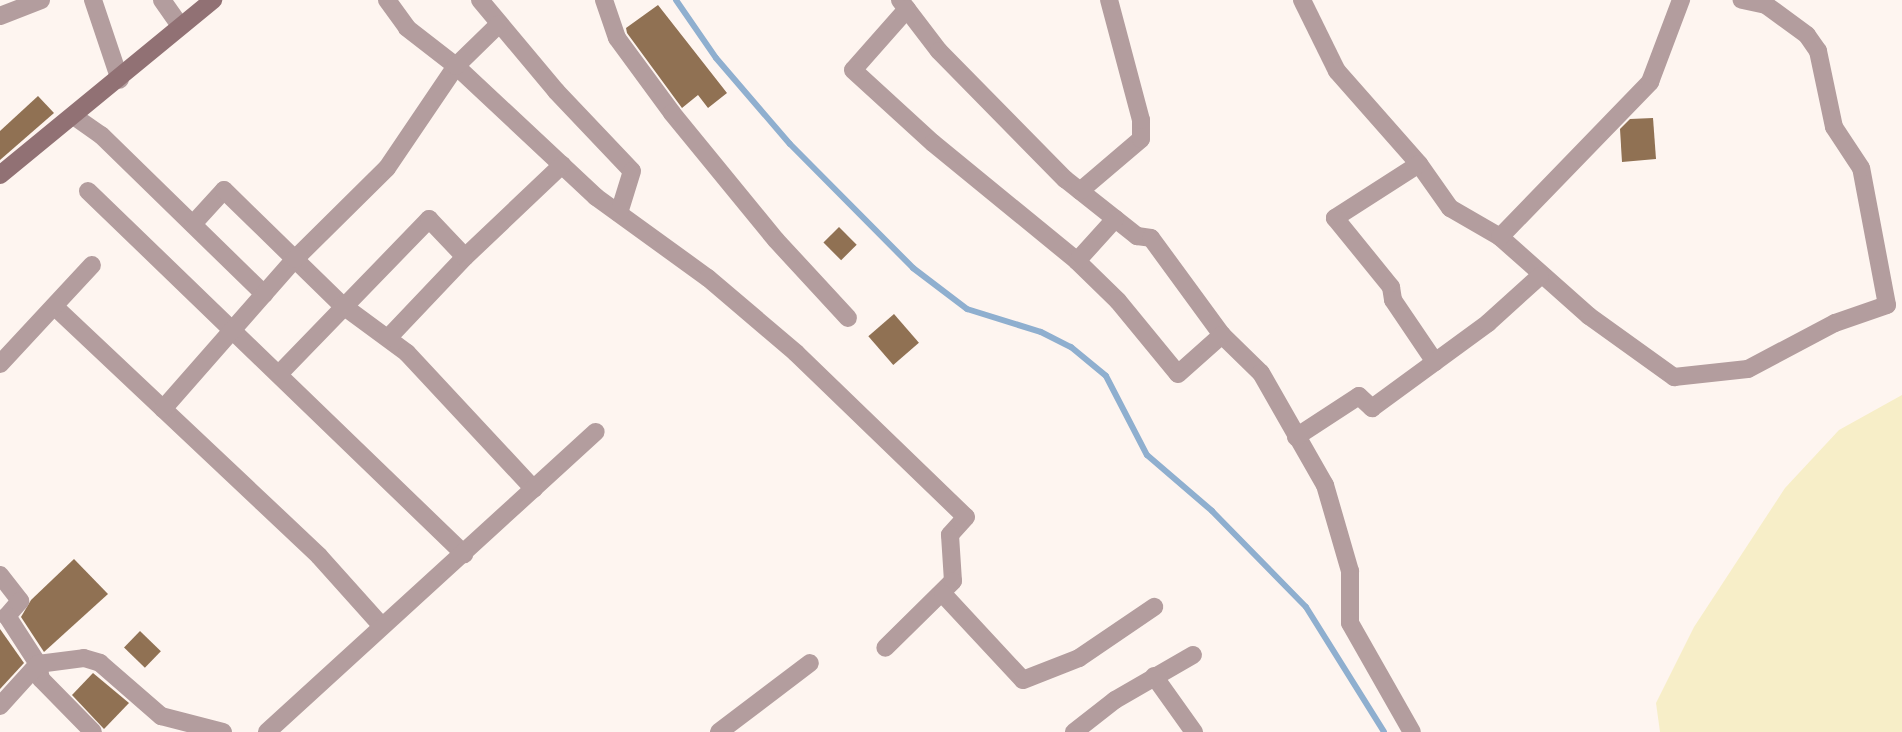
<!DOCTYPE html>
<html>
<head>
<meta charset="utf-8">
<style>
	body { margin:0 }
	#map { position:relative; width:1902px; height:732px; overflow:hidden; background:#fef5f0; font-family:Cabin,sans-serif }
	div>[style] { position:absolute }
	.sand>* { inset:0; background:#f7eec8 }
	.stream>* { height:6px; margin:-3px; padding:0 3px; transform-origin:3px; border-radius:3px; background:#8fafcf }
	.building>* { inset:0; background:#907153; transform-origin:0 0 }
	.street>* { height:18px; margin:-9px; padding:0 9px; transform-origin:9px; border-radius:9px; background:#b39d9e }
	.secondary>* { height:18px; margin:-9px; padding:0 9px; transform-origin:9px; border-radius:9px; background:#917174 }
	span { translate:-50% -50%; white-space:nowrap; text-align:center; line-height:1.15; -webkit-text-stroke:7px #fff; paint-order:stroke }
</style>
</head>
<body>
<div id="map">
	<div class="sand">
		<i style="clip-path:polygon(1902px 395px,1902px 732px,1660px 732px,1656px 703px,1694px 627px,1785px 488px,1839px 430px)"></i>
	</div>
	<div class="stream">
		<i style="left:676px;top:0;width:70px;rotate:55.4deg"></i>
		<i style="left:716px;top:58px;width:113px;rotate:49.3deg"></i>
		<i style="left:790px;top:144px;width:175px;rotate:45.2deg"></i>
		<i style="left:913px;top:268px;width:68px;rotate:37.2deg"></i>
		<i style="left:967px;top:309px;width:77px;rotate:17.3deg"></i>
		<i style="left:1041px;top:332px;width:34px;rotate:27deg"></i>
		<i style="left:1071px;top:347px;width:45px;rotate:39.6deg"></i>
		<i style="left:1106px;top:376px;width:89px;rotate:62.6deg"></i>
		<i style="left:1147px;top:455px;width:86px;rotate:40.7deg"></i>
		<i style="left:1212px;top:511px;width:134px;rotate:45.6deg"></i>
		<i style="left:1306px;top:607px;width:147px;rotate:58deg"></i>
	</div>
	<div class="building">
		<i style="clip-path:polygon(658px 5px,727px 93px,708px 108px,698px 95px,682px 108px,627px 33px,626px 28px)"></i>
		<i style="clip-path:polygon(38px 96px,54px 113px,0 160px,0 131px)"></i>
		<i style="clip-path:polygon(1653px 118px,1656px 159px,1622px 162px,1620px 129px,1630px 119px)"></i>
		<i style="left:839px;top:227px;width:25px;height:22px;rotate:45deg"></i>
		<i style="left:894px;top:314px;width:38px;height:34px;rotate:49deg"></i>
		<i style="clip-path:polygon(74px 559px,108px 594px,44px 652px,21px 617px,31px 600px)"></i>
		<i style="clip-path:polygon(0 629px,24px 663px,0 689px)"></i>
		<i style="left:140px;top:631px;width:29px;height:23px;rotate:44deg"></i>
		<i style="clip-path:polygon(93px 673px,129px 703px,104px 729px,72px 695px)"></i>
	</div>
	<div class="street">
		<i style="left:93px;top:0;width:84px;rotate:71.4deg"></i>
		<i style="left:162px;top:0;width:29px;rotate:55deg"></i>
		<i style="left:387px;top:0;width:34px;rotate:54deg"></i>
		<i style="left:407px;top:28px;width:62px;rotate:37.8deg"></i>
		<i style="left:456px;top:66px;width:192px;rotate:43.1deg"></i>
		<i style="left:596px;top:197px;width:138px;rotate:35.9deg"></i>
		<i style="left:708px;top:278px;width:116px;rotate:40.4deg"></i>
		<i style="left:796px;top:353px;width:236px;rotate:44deg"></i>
		<i style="left:966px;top:517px;width:24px;rotate:132deg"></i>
		<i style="left:950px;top:535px;width:46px;rotate:86.3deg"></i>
		<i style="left:953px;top:581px;width:95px;rotate:135.4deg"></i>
		<i style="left:480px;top:0;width:119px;rotate:50.1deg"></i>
		<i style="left:556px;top:91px;width:110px;rotate:46.5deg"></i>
		<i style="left:632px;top:171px;width:44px;rotate:107.2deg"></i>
		<i style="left:604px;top:0;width:40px;rotate:71.1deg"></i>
		<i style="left:617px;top:38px;width:93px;rotate:53.7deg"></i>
		<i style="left:672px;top:113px;width:164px;rotate:50.7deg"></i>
		<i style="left:776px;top:240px;width:106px;rotate:47.3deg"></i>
		<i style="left:900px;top:0;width:64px;rotate:52.6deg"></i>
		<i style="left:939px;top:51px;width:180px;rotate:45.5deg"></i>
		<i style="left:1065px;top:179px;width:92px;rotate:38.4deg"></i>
		<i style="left:1137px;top:236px;width:14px;rotate:8deg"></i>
		<i style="left:1151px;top:238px;width:120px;rotate:53.8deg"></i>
		<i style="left:1222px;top:335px;width:54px;rotate:44.3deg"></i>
		<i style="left:1261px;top:373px;width:129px;rotate:60.3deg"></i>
		<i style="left:1325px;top:485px;width:90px;rotate:73.8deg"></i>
		<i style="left:1350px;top:571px;width:52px;rotate:90deg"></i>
		<i style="left:1350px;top:623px;width:125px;rotate:60.4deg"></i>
		<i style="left:1302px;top:0;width:79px;rotate:63.8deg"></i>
		<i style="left:1337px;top:71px;width:124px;rotate:48.6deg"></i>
		<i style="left:1419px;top:164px;width:54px;rotate:54.8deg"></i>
		<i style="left:1450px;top:208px;width:58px;rotate:30.1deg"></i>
		<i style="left:1500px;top:237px;width:119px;rotate:41.6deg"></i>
		<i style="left:1589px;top:316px;width:105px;rotate:35.7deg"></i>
		<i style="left:1674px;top:377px;width:74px;rotate:-6.2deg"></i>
		<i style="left:1748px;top:369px;width:98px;rotate:-27.9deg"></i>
		<i style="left:1835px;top:323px;width:55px;rotate:-19.1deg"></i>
		<i style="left:1887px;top:305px;width:139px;rotate:-100.7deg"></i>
		<i style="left:1861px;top:168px;width:49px;rotate:-123.4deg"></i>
		<i style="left:1834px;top:127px;width:78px;rotate:-101.9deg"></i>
		<i style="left:1818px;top:51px;width:19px;rotate:-125deg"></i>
		<i style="left:1807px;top:35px;width:51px;rotate:-143.8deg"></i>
		<i style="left:1766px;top:5px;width:25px;rotate:-168deg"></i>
		<i style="left:907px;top:9px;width:81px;rotate:131.5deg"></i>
		<i style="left:853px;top:70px;width:108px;rotate:42.4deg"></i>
		<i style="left:933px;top:143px;width:186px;rotate:39.3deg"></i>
		<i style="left:1077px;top:261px;width:57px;rotate:44.3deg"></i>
		<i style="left:1118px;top:301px;width:94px;rotate:50.6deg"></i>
		<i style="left:1178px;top:374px;width:59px;rotate:-41.6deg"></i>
		<i style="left:0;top:16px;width:44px;rotate:-21.3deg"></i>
		<i style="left:75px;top:117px;width:32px;rotate:35deg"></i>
		<i style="left:101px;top:135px;width:228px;rotate:44.3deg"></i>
		<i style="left:1419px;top:164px;width:100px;rotate:147.3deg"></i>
		<i style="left:1335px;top:218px;width:89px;rotate:50.9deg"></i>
		<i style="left:1391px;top:287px;width:13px;rotate:81deg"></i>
		<i style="left:1393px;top:300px;width:75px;rotate:55.9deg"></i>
		<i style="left:88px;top:191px;width:523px;rotate:43.99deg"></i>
		<i style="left:1080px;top:191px;width:80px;rotate:-40.4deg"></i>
		<i style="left:1141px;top:139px;width:19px;rotate:-90deg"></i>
		<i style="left:1141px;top:120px;width:124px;rotate:-104.9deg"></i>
		<i style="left:193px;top:224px;width:46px;rotate:-47.6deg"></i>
		<i style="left:224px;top:190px;width:165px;rotate:44.3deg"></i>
		<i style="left:342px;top:305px;width:81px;rotate:36.4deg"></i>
		<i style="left:407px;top:353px;width:186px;rotate:47deg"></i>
		<i style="left:1500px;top:237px;width:216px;rotate:-45.9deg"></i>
		<i style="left:1650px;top:82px;width:88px;rotate:-69.3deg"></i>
		<i style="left:1077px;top:261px;width:57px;rotate:-47.9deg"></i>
		<i style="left:55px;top:307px;width:363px;rotate:43.3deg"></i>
		<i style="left:319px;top:556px;width:93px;rotate:48.1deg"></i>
		<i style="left:388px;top:338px;width:112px;rotate:-46.5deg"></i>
		<i style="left:465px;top:257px;width:134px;rotate:-43.5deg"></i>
		<i style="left:0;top:364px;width:135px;rotate:-47.1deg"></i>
		<i style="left:279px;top:374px;width:216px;rotate:-45.9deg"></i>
		<i style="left:429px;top:219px;width:52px;rotate:46.5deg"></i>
		<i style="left:163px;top:409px;width:200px;rotate:-48.7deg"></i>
		<i style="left:295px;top:259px;width:129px;rotate:-44.7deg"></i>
		<i style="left:387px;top:168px;width:123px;rotate:-55.9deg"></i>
		<i style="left:456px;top:66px;width:60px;rotate:-44.3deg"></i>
		<i style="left:1296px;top:437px;width:75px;rotate:-33.1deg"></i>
		<i style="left:1359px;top:396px;width:18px;rotate:43deg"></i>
		<i style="left:1372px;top:408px;width:144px;rotate:-36.2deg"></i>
		<i style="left:1488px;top:323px;width:70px;rotate:-42.1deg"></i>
		<i style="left:0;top:575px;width:33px;rotate:52deg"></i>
		<i style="left:20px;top:601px;width:20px;rotate:131deg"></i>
		<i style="left:7px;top:616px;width:57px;rotate:57.1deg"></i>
		<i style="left:38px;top:664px;width:15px;rotate:79deg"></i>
		<i style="left:41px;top:679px;width:74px;rotate:45.5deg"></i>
		<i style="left:943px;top:594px;width:117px;rotate:47.1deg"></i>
		<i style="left:1023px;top:680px;width:60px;rotate:-21.4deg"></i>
		<i style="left:1079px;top:658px;width:91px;rotate:-34.2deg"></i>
		<i style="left:1154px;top:676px;width:69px;rotate:54.5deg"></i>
		<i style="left:0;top:706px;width:57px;rotate:-47.9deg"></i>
		<i style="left:38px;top:664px;width:46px;rotate:-7.4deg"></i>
		<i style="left:84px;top:658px;width:17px;rotate:17deg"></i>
		<i style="left:100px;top:663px;width:81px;rotate:41deg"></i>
		<i style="left:161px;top:716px;width:64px;rotate:14.5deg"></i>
		<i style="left:267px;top:732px;width:445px;rotate:-42.4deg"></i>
		<i style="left:719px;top:732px;width:114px;rotate:-37.2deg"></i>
		<i style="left:1074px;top:732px;width:52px;rotate:-38deg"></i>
		<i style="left:1115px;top:700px;width:90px;rotate:-30deg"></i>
	</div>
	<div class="secondary">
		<i style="left:0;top:175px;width:276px;rotate:-39.4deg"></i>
	</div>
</div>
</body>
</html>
